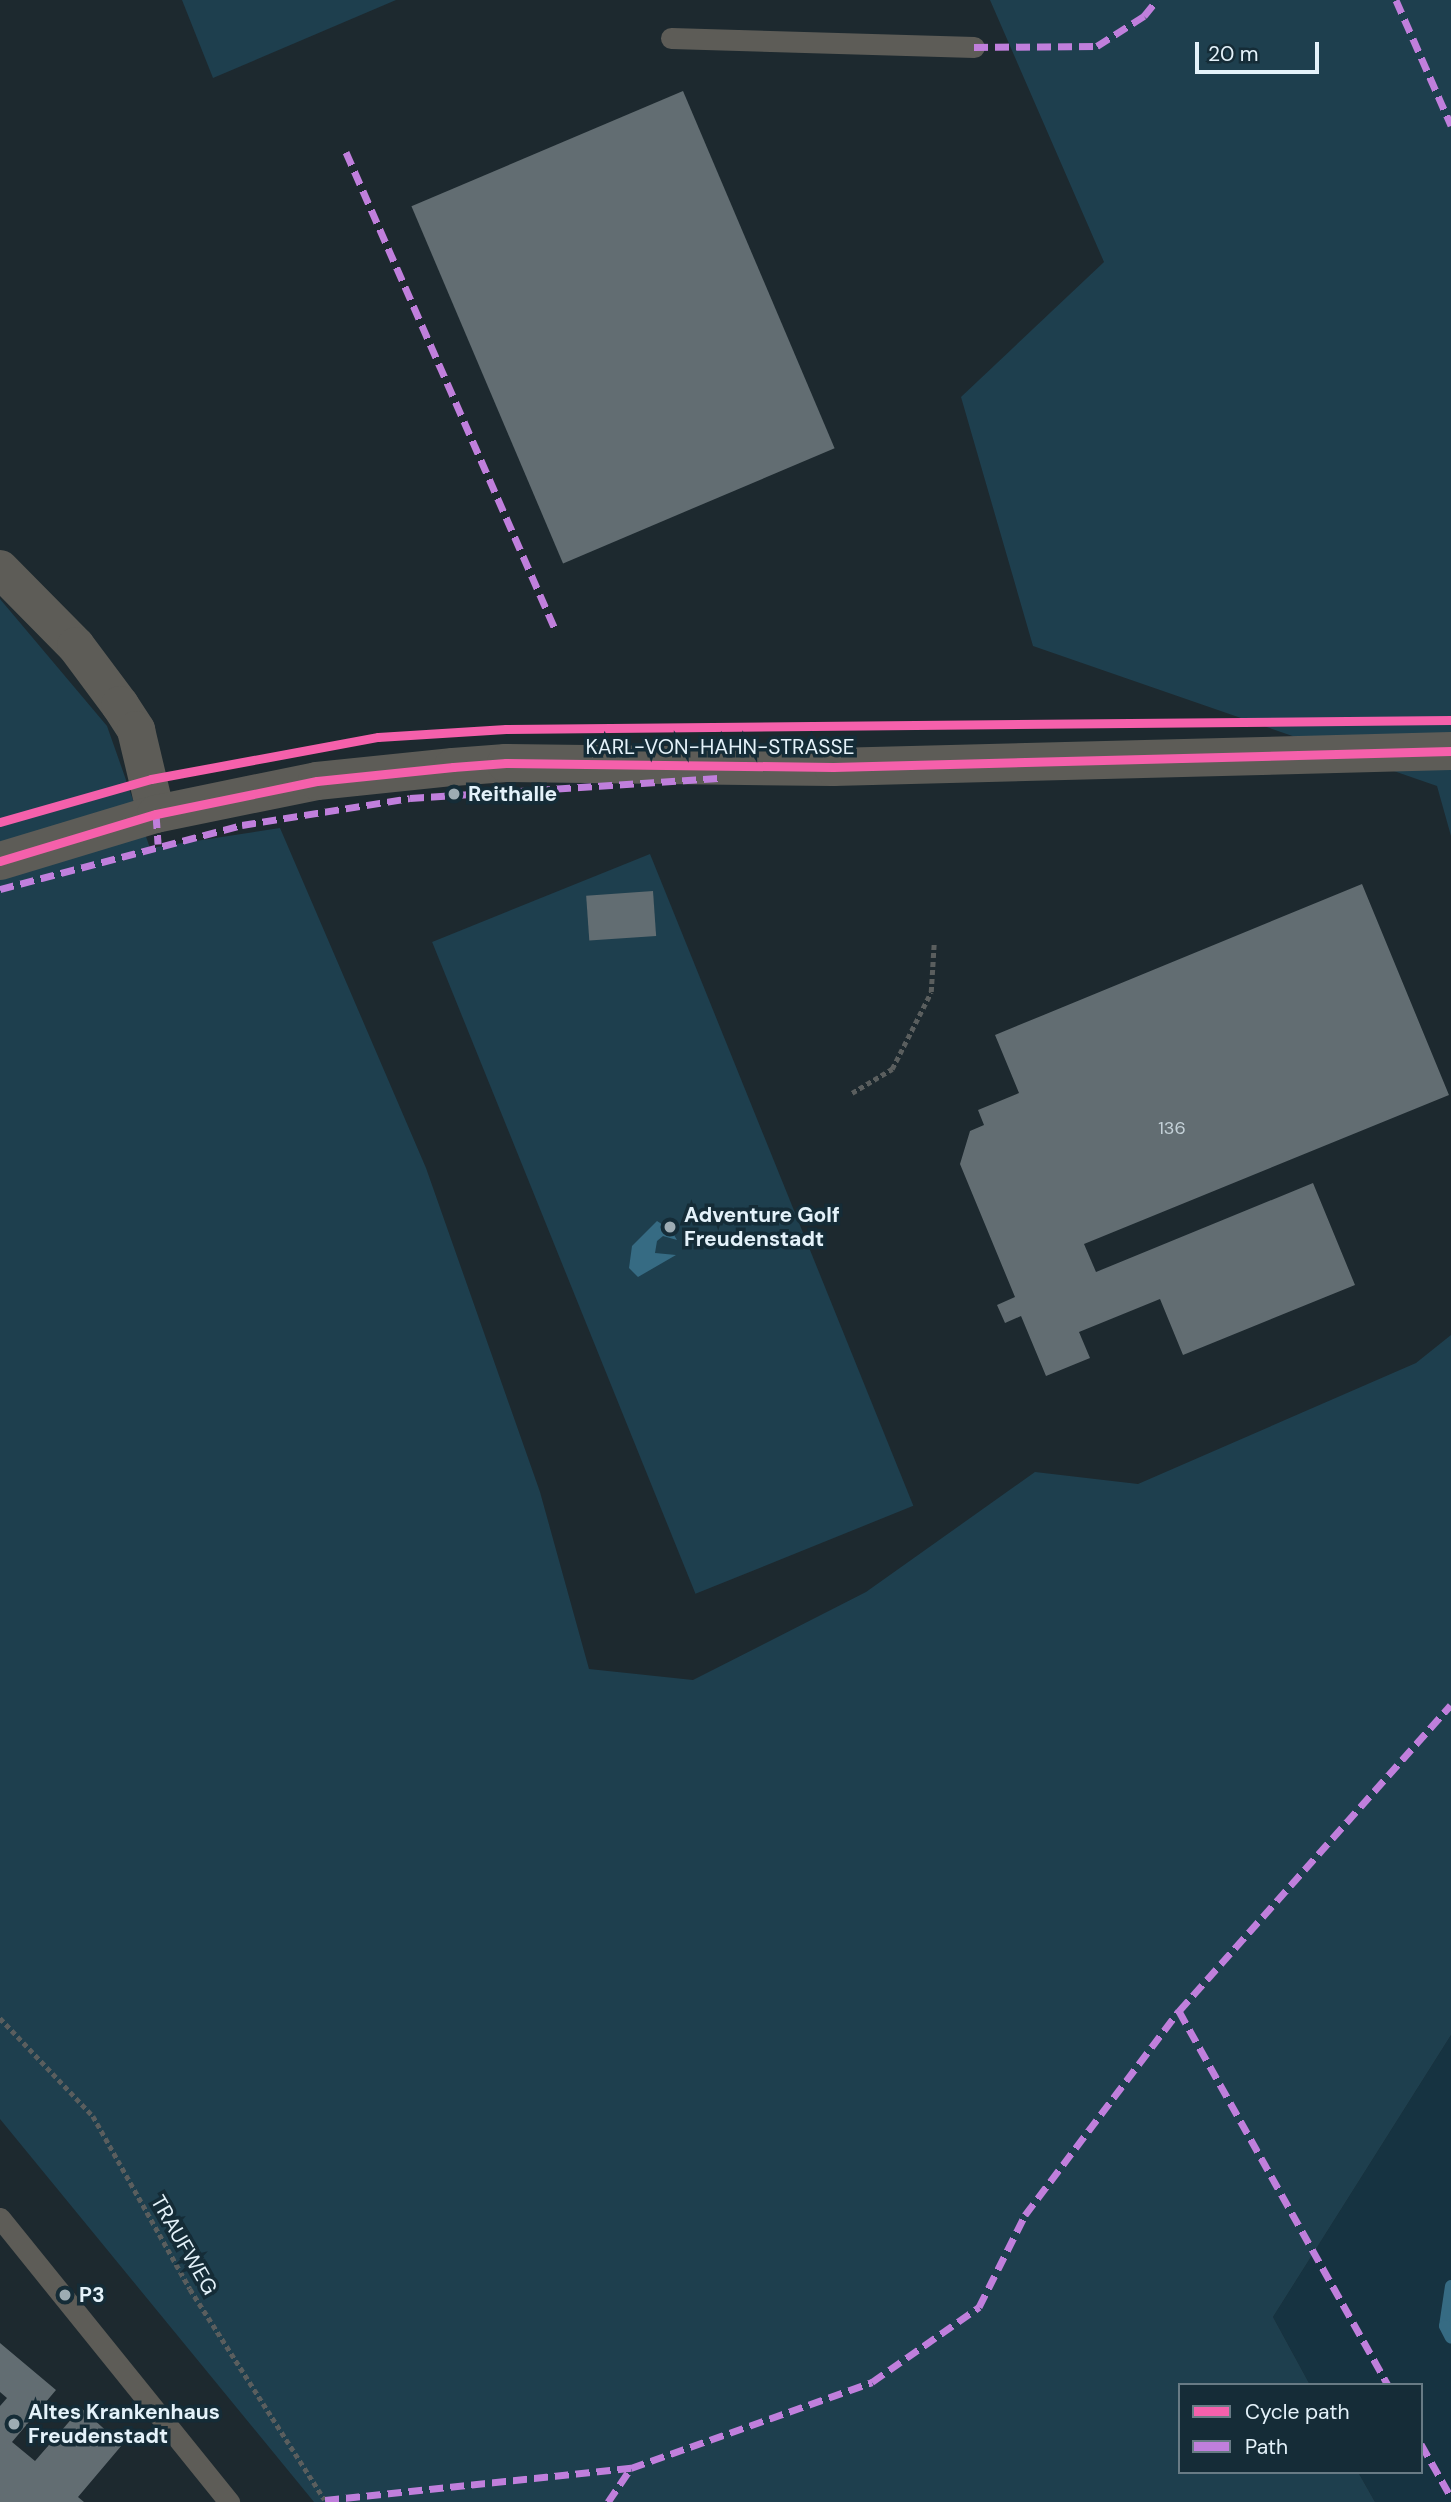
<!DOCTYPE html>
<html>
<head>
<meta charset="utf-8">
<style>
	body { margin:0 }
	#map { position:relative; width:1451px; height:2502px; overflow:hidden; background:#1d292f; font-family:"DM Sans",sans-serif }
	div>[style] { position:absolute }
	.built>* { inset:0; background:#163341 }
	.green>* { inset:0; background:#1e3f4e; transform-origin:0 0 }
	.water>* { inset:0; background:#366b83 }
	.stream>* { height:12px; margin:-6px; padding:0 6px; transform-origin:6px; border-radius:6px; background:#366b83 }
	.building>* { inset:0; background:#626d72; transform-origin:0 0 }
	.path>* { height:4.5px; margin-top:-2.25px; transform-origin:0; background:repeating-linear-gradient(90deg,#5a5e5e 0 5px,transparent 0 8.5px) }
	.service>* { height:21px; margin:-10.5px; padding:0 10.5px; transform-origin:10.5px; border-radius:10.5px; background:#5d5c57 }
	.minor>* { height:38px; margin:-19px; padding:0 19px; transform-origin:19px; border-radius:19px; background:#5d5c57 }
	.quiet>* { height:7px; margin-top:-3.5px; transform-origin:0; background:repeating-linear-gradient(90deg,#c07fdc 0 14px,transparent 0 21px) }
	.cycleway>* { height:9px; margin:-4.5px; padding:0 4.5px; transform-origin:4.5px; border-radius:4.5px; background:#f560ab }
	.dots>* { width:19px; height:19px; translate:-50% -50%; box-sizing:border-box; border:4px solid #152c37; border-radius:50% }
	span { translate:-50% -50%; white-space:nowrap; text-align:center; line-height:1.15; -webkit-text-stroke:7px #152c37; paint-order:stroke }
	.number-label { font-size:18px; color:#c4d1d8 }
	.number-label span { -webkit-text-stroke-width:0 }
	.street-label { font-size:21px; color:#e4f2fa }
	.poi-label { font-size:21px; color:#e4f2fa; font-weight:700 }
	.left { translate:0 -50%; text-align:left }
	.legend { position:absolute; left:1178px; top:2383px; width:245px; height:91px; box-sizing:border-box; background:#152c37; border:2px solid #687b85; margin:0; padding:9px 12px; list-style:none; font-size:21px; color:#e4f2fa }
	.legend li { display:flex; align-items:center; gap:14px; height:35px }
	.legend b { width:35px; border:2px solid #687b85 }
	.scale { position:absolute; left:1195px; top:42px; width:124px; height:32px; box-sizing:border-box; border:4px solid #e4f2fa; border-top:0; padding-left:9px; font-size:21px; line-height:24px; white-space:nowrap; color:#e4f2fa; -webkit-text-stroke:5px #152c37; paint-order:stroke }
</style>
</head>
<body>
<div id="map">
	<div class="built">
		<i style="clip-path:polygon(1451px 2035px,1451px 2502px,1375px 2502px,1358px 2472px,1421px 2472px,1421px 2385px,1310px 2385px,1273px 2317px)"></i>
	</div>
	<div class="green">
		<i style="clip-path:polygon(182px 0,396px 0,213px 78px)"></i>
		<i style="clip-path:polygon(990px 0,1451px 0,1451px 836px,1437px 786px,1033px 646px,961px 397px,1104px 262px)"></i>
		<i style="clip-path:polygon(0 599px,107px 726px,150px 848px,280px 828px,426px 1168px,540px 1492px,589px 1669px,693px 1680px,866px 1592px,1035px 1472px,1138px 1484px,1416px 1363px,1451px 1335px,1451px 2035px,1273px 2317px,1310px 2385px,1180px 2385px,1180px 2472px,1358px 2472px,1375px 2502px,314px 2502px,0 2119px)"></i>
		<i style="left:650px;top:854px;width:703px;height:235px;rotate:68deg"></i>
	</div>
	<div class="water">
		<i style="clip-path:polygon(657px 1221px,671px 1230px,677px 1240px,663px 1236px,657px 1241px,655px 1253px,676px 1255px,638px 1277px,629px 1268px,632px 1246px)"></i>
	</div>
	<div class="stream">
		<i style="left:1451px;top:2286px;width:40px;rotate:98.5deg"></i>
		<i style="left:1445px;top:2326px;width:13px;rotate:63deg"></i>
	</div>
	<div class="building">
		<i style="left:683px;top:91px;width:388px;height:295px;rotate:67deg"></i>
		<i style="clip-path:polygon(1362px 884px,1449px 1095px,1084px 1244px,1096px 1272px,1313px 1183px,1355px 1285px,1183px 1355px,1160px 1299px,1079px 1332px,1090px 1358px,1046px 1376px,1021px 1316px,1005px 1323px,997px 1305px,1015px 1297px,960px 1164px,970px 1131px,984px 1125px,978px 1110px,1019px 1093px,995px 1035px)"></i>
		<i style="left:653px;top:891px;width:45px;height:67px;rotate:86deg"></i>
		<i style="clip-path:polygon(0 2343px,56px 2390px,12px 2442px,35px 2461px,81px 2408px,122px 2445px,78px 2497px,84px 2502px,0 2502px,0 2406px,7px 2398px,0 2392px)"></i>
	</div>
	<div class="path">
		<i style="left:852px;top:1093px;width:47px;rotate:-31deg"></i>
		<i style="left:892px;top:1069px;width:86px;rotate:-63.1deg"></i>
		<i style="left:931px;top:992px;width:49px;rotate:-86.5deg"></i>
		<i style="left:0;top:2018px;width:135px;rotate:46.5deg"></i>
		<i style="left:93px;top:2116px;width:198px;rotate:60.7deg"></i>
		<i style="left:190px;top:2289px;width:250px;rotate:57.4deg"></i>
	</div>
	<div class="service">
		<i style="left:671px;top:38px;width:303px;rotate:1.7deg"></i>
		<i style="left:0;top:2218px;width:365px;rotate:51.1deg"></i>
	</div>
	<div class="minor">
		<i style="left:0;top:569px;width:108px;rotate:45.4deg"></i>
		<i style="left:76px;top:646px;width:74px;rotate:53.3deg"></i>
		<i style="left:120px;top:705px;width:30px;rotate:57deg"></i>
		<i style="left:136px;top:730px;width:86px;rotate:76.6deg"></i>
		<i style="left:0;top:861px;width:163px;rotate:-16.8deg"></i>
		<i style="left:156px;top:814px;width:164px;rotate:-11.6deg"></i>
		<i style="left:317px;top:781px;width:137px;rotate:-5.9deg"></i>
		<i style="left:453px;top:767px;width:53px;rotate:-4.3deg"></i>
		<i style="left:506px;top:763px;width:327px;rotate:0.7deg"></i>
		<i style="left:833px;top:767px;width:618px;rotate:-1.48deg"></i>
	</div>
	<div class="quiet">
		<i style="left:1396px;top:0;width:137px;rotate:66.3deg"></i>
		<i style="left:974px;top:47px;width:123px;rotate:-0.5deg"></i>
		<i style="left:1097px;top:46px;width:56px;rotate:-32.6deg"></i>
		<i style="left:1144px;top:16px;width:21px;rotate:-51deg"></i>
		<i style="left:346px;top:152px;width:521px;rotate:66.34deg"></i>
		<i style="left:156px;top:814px;width:30px;rotate:86deg"></i>
		<i style="left:0;top:889px;width:250px;rotate:-14.8deg"></i>
		<i style="left:242px;top:825px;width:170px;rotate:-9.1deg"></i>
		<i style="left:410px;top:798px;width:309px;rotate:-3.7deg"></i>
		<i style="left:1179px;top:2011px;width:428px;rotate:60.8deg"></i>
		<i style="left:1421px;top:2444px;width:61px;rotate:60.5deg"></i>
		<i style="left:325px;top:2500px;width:308px;rotate:-6deg"></i>
		<i style="left:631px;top:2468px;width:256px;rotate:-19.6deg"></i>
		<i style="left:872px;top:2382px;width:131px;rotate:-35deg"></i>
		<i style="left:979px;top:2307px;width:103px;rotate:-63.4deg"></i>
		<i style="left:1025px;top:2215px;width:256px;rotate:-53deg"></i>
		<i style="left:1179px;top:2011px;width:409px;rotate:-48.4deg"></i>
		<i style="left:608px;top:2502px;width:41px;rotate:-55.9deg"></i>
	</div>
	<div class="cycleway">
		<i style="left:0;top:822px;width:157px;rotate:-15.9deg"></i>
		<i style="left:151px;top:779px;width:231px;rotate:-10.5deg"></i>
		<i style="left:378px;top:737px;width:128px;rotate:-3.6deg"></i>
		<i style="left:506px;top:729px;width:945px;rotate:-0.55deg"></i>
		<i style="left:0;top:861px;width:163px;rotate:-16.8deg"></i>
		<i style="left:156px;top:814px;width:164px;rotate:-11.6deg"></i>
		<i style="left:317px;top:781px;width:137px;rotate:-5.9deg"></i>
		<i style="left:453px;top:767px;width:53px;rotate:-4.3deg"></i>
		<i style="left:506px;top:763px;width:327px;rotate:0.7deg"></i>
		<i style="left:833px;top:767px;width:618px;rotate:-1.48deg"></i>
	</div>
	<div class="dots">
		<i style="left:454px;top:794px;background:#9eacb3"></i>
		<i style="left:670px;top:1227px;background:#9eacb3"></i>
		<i style="left:65px;top:2295px;background:#9eacb3"></i>
		<i style="left:14px;top:2424px;background:#9eacb3"></i>
	</div>
	<div class="number-label">
		<span style="left:1172px;top:1128px">136</span>
	</div>
	<div class="street-label">
		<span style="left:720px;top:747px">KARL-VON-HAHN-STRASSE</span>
		<span style="left:184px;top:2245px;rotate:60deg">TRAUFWEG</span>
	</div>
	<div class="poi-label">
		<span class="left" style="left:468px;top:794px">Reithalle</span>
		<span class="left" style="left:684px;top:1227px">Adventure Golf<br>Freudenstadt</span>
		<span class="left" style="left:79px;top:2295px">P3</span>
		<span class="left" style="left:28px;top:2424px">Altes Krankenhaus<br>Freudenstadt</span>
	</div>
	<ul class="legend">
	<li><b style="height:9px;background:#f560ab"></b>Cycle path</li>
	<li><b style="height:9px;background:#c07fdc"></b>Path</li>
	</ul>
	<div class="scale">20 m</div>
</div>
</body>
</html>
